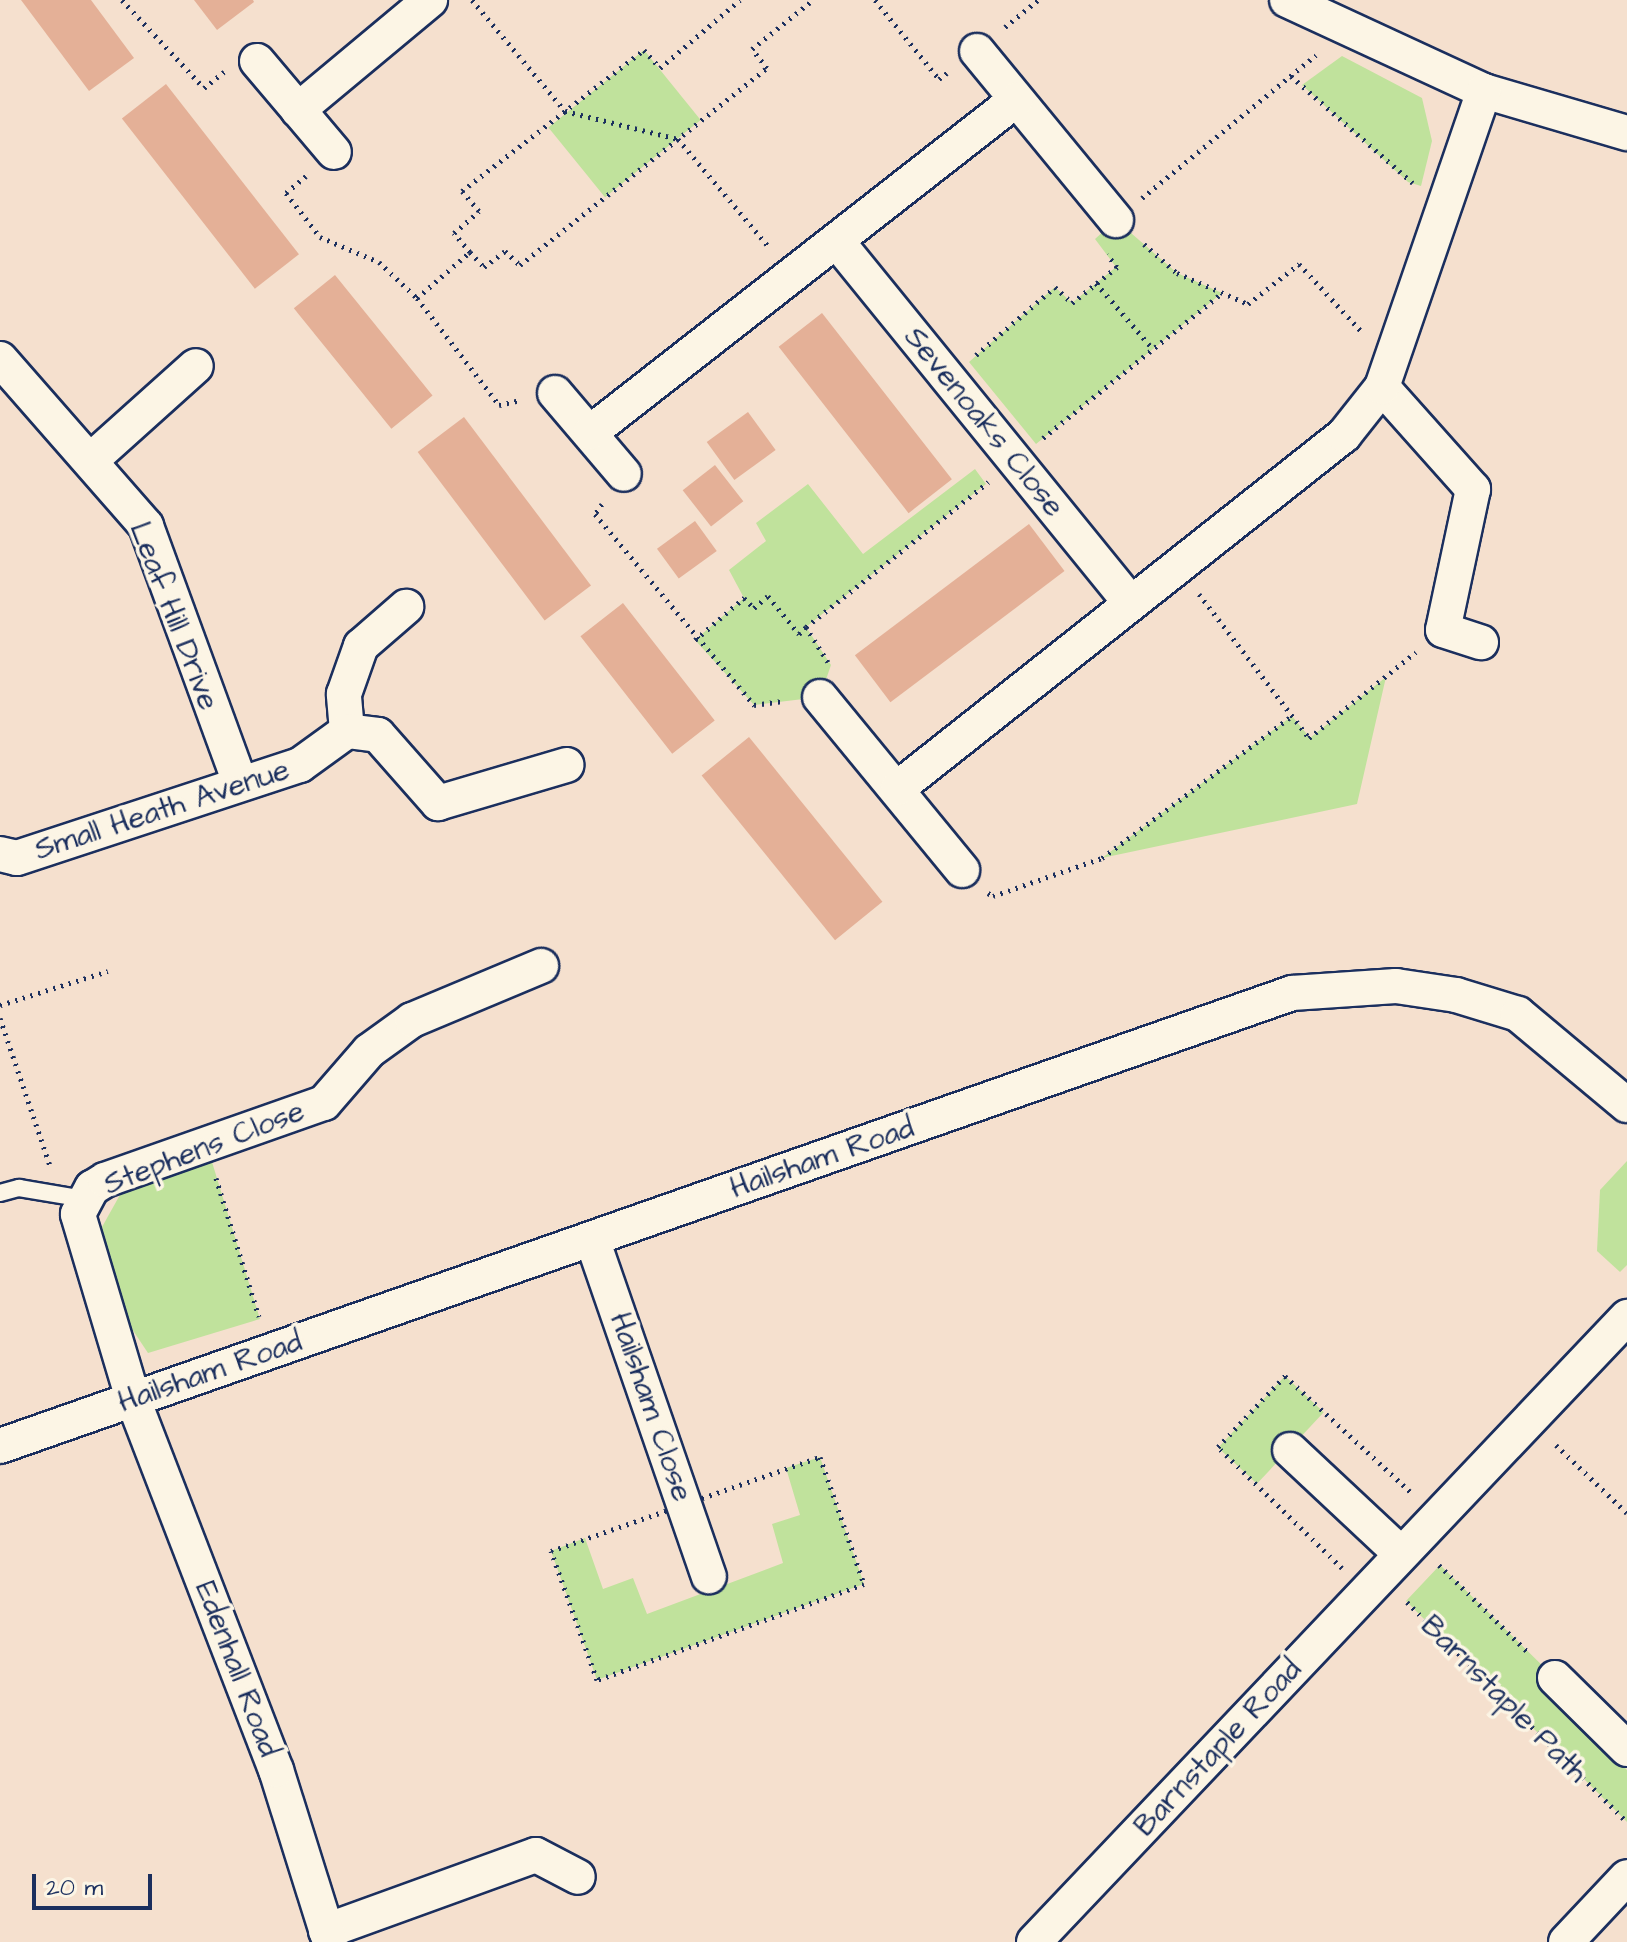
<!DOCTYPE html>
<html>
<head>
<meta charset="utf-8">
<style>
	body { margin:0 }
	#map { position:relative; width:1627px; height:1942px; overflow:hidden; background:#f5e0ce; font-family:"Architects Daughter",sans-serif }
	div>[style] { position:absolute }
	.green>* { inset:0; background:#c0e29c; transform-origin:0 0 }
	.building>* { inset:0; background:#e4b097; transform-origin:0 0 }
	.path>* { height:5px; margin-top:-2.5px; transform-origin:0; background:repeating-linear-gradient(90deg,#1b2f5e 0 2px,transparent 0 8px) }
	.roads { filter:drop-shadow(2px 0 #1b2f5e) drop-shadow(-2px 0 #1b2f5e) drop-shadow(0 2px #1b2f5e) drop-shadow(0 -2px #1b2f5e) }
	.service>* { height:16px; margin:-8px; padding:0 8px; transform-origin:8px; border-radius:8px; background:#fcf5e5 }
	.minor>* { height:34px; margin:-17px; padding:0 17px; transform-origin:17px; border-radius:17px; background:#fcf5e5 }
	span { translate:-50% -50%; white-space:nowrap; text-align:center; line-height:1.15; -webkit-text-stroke:7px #fcf5e5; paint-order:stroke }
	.street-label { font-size:30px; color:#1b2f5e }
	.scale { position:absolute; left:32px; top:1874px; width:120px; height:36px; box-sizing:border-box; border:4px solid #1b2f5e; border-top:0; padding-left:10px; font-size:24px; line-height:28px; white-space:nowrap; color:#1b2f5e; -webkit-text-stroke:6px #fcf5e5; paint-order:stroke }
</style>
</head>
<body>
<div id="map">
	<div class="green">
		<i style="left:644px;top:50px;width:90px;height:123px;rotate:51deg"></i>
		<i style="clip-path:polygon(1342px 56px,1422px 98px,1432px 141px,1421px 186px,1408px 182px,1302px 85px)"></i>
		<i style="clip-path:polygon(1116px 220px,1177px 273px,1222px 293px,1036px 444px,969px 362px,1055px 287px,1072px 303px,1116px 267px,1095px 239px)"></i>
		<i style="clip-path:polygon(975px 469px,986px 484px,806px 627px,831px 665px,820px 697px,754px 705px,695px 640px,744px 598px,729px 570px,766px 541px,756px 523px,808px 484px,863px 554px)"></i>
		<i style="clip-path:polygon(1386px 677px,1357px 804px,1102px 858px,1292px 716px,1310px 738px)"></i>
		<i style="clip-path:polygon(1627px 1161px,1627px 1265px,1620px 1272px,1597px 1251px,1600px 1190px)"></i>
		<i style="clip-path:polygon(212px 1162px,260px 1319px,148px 1353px,126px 1320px,102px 1227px,121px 1193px)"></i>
		<i style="left:1285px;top:1376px;width:53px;height:98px;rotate:43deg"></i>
		<i style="clip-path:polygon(820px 1457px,864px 1584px,597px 1680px,551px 1551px,585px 1538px,603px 1589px,633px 1578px,647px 1614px,783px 1563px,772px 1524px,800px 1515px,786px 1468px)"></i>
		<i style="clip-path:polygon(1440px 1565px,1555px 1678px,1547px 1689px,1627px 1770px,1627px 1822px,1406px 1601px)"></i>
	</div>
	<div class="building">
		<i style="clip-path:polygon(21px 0,91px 0,134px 58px,89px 91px)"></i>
		<i style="clip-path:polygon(194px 0,253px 0,254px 2px,217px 30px)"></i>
		<i style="left:166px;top:84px;width:216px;height:56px;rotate:52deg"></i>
		<i style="left:335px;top:275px;width:155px;height:53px;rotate:51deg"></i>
		<i style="left:822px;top:313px;width:211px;height:55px;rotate:52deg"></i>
		<i style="left:748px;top:412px;width:47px;height:51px;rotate:54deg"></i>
		<i style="left:464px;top:417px;width:211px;height:58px;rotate:53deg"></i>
		<i style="left:715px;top:465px;width:46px;height:41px;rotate:52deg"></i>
		<i style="left:695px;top:521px;width:37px;height:47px;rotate:54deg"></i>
		<i style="left:1029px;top:524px;width:59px;height:218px;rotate:53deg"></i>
		<i style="left:623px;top:603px;width:149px;height:54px;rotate:52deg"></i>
		<i style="left:749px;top:737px;width:212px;height:61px;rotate:51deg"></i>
	</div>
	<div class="path">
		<i style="left:122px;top:0;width:120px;rotate:47deg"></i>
		<i style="left:204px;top:88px;width:26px;rotate:-39deg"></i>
		<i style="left:472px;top:0;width:145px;rotate:50deg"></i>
		<i style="left:565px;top:111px;width:116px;rotate:13.9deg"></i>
		<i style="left:678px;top:139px;width:140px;rotate:49.9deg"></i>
		<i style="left:875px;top:0;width:102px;rotate:51deg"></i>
		<i style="left:939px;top:79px;width:10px;rotate:-37deg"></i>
		<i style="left:1005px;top:27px;width:43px;rotate:-39.3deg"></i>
		<i style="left:1291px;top:76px;width:162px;rotate:41.3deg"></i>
		<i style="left:306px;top:176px;width:26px;rotate:140deg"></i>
		<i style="left:286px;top:193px;width:56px;rotate:52.3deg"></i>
		<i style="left:320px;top:237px;width:64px;rotate:23deg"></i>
		<i style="left:379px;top:262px;width:52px;rotate:43.5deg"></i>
		<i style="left:417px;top:298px;width:135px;rotate:52.5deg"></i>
		<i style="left:499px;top:405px;width:22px;rotate:-13deg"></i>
		<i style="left:1142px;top:198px;width:225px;rotate:-39.4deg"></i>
		<i style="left:1144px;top:244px;width:44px;rotate:41.3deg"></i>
		<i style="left:1177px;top:273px;width:77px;rotate:23.6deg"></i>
		<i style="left:1248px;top:304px;width:65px;rotate:-38.1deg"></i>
		<i style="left:1299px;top:264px;width:91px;rotate:47.2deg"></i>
		<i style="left:470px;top:252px;width:25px;rotate:-130deg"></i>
		<i style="left:454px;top:233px;width:33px;rotate:-41deg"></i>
		<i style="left:479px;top:211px;width:26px;rotate:-130deg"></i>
		<i style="left:462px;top:191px;width:230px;rotate:-37.8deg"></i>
		<i style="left:644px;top:50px;width:24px;rotate:48deg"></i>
		<i style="left:660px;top:68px;width:105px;rotate:-40.4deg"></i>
		<i style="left:1096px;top:283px;width:87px;rotate:49.2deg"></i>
		<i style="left:417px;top:298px;width:70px;rotate:-41deg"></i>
		<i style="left:470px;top:252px;width:21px;rotate:47deg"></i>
		<i style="left:484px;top:267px;width:26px;rotate:-37deg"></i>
		<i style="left:505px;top:251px;width:21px;rotate:43deg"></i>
		<i style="left:520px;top:265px;width:316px;rotate:-38.6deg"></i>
		<i style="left:767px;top:68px;width:24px;rotate:-128deg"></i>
		<i style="left:752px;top:49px;width:78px;rotate:-38.8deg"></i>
		<i style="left:976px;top:355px;width:104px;rotate:-40.7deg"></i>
		<i style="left:1055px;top:287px;width:23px;rotate:43deg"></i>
		<i style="left:1072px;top:303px;width:58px;rotate:-38.7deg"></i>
		<i style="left:1117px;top:267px;width:16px;rotate:-128deg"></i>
		<i style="left:1043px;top:438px;width:230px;rotate:-39deg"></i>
		<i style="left:602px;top:504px;width:12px;rotate:125deg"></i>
		<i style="left:595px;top:514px;width:249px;rotate:50.2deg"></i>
		<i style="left:754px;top:705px;width:29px;rotate:-8deg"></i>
		<i style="left:1199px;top:594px;width:181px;rotate:52.6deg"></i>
		<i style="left:1309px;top:738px;width:137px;rotate:-38.8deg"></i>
		<i style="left:695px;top:640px;width:65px;rotate:-40.6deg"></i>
		<i style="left:744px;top:598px;width:14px;rotate:45deg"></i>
		<i style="left:754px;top:608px;width:18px;rotate:-41deg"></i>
		<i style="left:768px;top:596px;width:49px;rotate:50.8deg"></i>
		<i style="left:799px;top:634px;width:10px;rotate:-45deg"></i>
		<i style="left:828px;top:662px;width:41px;rotate:-122.2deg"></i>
		<i style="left:806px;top:627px;width:233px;rotate:-38.5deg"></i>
		<i style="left:988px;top:893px;width:6px;rotate:31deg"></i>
		<i style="left:993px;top:896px;width:115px;rotate:-19.2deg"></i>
		<i style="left:1102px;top:858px;width:237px;rotate:-36.8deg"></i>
		<i style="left:0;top:1005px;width:113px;rotate:-17.5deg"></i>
		<i style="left:0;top:1018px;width:156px;rotate:71.3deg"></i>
		<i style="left:216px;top:1178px;width:145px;rotate:72.8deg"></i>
		<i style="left:1556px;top:1445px;width:98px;rotate:43.8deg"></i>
		<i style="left:820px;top:1457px;width:134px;rotate:70.9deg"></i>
		<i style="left:864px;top:1584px;width:284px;rotate:160.2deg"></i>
		<i style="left:597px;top:1680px;width:137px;rotate:-109.6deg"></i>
		<i style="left:551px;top:1551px;width:285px;rotate:-19.3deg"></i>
		<i style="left:1439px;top:1565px;width:126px;rotate:44.4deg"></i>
		<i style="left:1342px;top:1568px;width:173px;rotate:-135.7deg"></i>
		<i style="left:1218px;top:1447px;width:98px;rotate:-46.7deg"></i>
		<i style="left:1285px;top:1376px;width:173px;rotate:42.7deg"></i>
		<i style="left:1407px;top:1602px;width:311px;rotate:45deg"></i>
	</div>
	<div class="roads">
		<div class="service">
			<i style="left:0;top:1193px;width:20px;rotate:-15deg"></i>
			<i style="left:19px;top:1188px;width:67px;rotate:9.5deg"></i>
		</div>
		<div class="minor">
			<i style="left:1287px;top:0;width:217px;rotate:24.8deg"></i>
			<i style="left:1484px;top:91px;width:149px;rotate:16.4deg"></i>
			<i style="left:977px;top:51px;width:219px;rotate:50.6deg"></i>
			<i style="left:257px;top:61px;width:119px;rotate:49.8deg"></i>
			<i style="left:298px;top:110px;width:172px;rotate:-39.8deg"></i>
			<i style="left:839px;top:244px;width:460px;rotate:50.9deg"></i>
			<i style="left:0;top:359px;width:222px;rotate:48.8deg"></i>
			<i style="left:146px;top:526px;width:274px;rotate:69.9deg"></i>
			<i style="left:1382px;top:387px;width:137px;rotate:48.3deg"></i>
			<i style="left:1473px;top:489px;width:144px;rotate:102deg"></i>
			<i style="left:1443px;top:630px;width:40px;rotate:18deg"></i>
			<i style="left:555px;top:393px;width:106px;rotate:49.6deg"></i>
			<i style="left:591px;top:432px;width:539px;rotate:-38deg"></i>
			<i style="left:90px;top:461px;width:142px;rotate:-41.9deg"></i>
			<i style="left:820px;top:697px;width:224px;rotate:50.6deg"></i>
			<i style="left:347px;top:731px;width:37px;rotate:-95deg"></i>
			<i style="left:344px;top:694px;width:51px;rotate:-70.5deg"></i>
			<i style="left:361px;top:646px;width:60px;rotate:-40.9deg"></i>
			<i style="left:898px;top:788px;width:569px;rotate:-38.36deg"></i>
			<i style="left:1344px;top:435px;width:61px;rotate:-51.6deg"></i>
			<i style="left:1382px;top:387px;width:313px;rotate:-71deg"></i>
			<i style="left:0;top:854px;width:17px;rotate:13deg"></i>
			<i style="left:17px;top:858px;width:298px;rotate:-18.2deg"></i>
			<i style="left:300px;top:765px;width:58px;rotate:-35.9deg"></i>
			<i style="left:347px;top:731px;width:31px;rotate:7deg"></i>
			<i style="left:378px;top:735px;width:91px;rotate:48.6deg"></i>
			<i style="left:438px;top:803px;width:134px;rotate:-16.5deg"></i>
			<i style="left:592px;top:1239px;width:357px;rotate:70.9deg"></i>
			<i style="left:0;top:1446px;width:1369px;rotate:-19.32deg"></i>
			<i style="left:1292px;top:993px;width:104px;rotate:-3.9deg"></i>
			<i style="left:1396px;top:986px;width:61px;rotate:8.5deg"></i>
			<i style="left:1456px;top:995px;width:65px;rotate:17deg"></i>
			<i style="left:1518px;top:1014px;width:142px;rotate:39.9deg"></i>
			<i style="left:1290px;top:1450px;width:152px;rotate:43.1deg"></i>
			<i style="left:1555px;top:1678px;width:101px;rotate:44.6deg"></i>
			<i style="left:326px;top:1931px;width:223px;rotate:-19.9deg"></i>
			<i style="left:536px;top:1855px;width:47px;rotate:27.6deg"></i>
			<i style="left:330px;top:1942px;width:180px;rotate:-107.4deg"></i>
			<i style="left:276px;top:1770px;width:398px;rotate:-111.1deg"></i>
			<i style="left:133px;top:1399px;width:193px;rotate:-106.6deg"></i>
			<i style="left:78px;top:1214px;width:30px;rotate:-62deg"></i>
			<i style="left:92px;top:1188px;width:15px;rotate:-32deg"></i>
			<i style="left:105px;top:1180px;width:232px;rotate:-19.4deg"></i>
			<i style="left:324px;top:1103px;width:69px;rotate:-49.1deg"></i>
			<i style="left:369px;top:1051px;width:53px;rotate:-35.8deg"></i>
			<i style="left:412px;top:1020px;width:140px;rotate:-22.7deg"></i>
			<i style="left:1034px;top:1942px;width:862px;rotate:-46.5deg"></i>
			<i style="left:1566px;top:1942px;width:89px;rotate:-46.8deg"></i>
		</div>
	</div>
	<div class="street-label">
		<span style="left:984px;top:422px;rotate:51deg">Sevenoaks Close</span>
		<span style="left:174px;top:616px;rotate:69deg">Leaf Hill Drive</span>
		<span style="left:162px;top:810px;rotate:-18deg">Small Heath Avenue</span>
		<span style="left:204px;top:1148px;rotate:-21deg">Stephens Close</span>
		<span style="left:822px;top:1158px;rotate:-19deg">Hailsham Road</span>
		<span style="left:210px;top:1372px;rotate:-19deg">Hailsham Road</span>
		<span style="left:651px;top:1407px;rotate:71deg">Hailsham Close</span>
		<span style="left:237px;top:1669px;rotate:69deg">Edenhall Road</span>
		<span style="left:1504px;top:1699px;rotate:45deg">Barnstaple Path</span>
		<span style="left:1218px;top:1748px;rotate:-47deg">Barnstaple Road</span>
	</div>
	<div class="scale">20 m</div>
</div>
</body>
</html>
